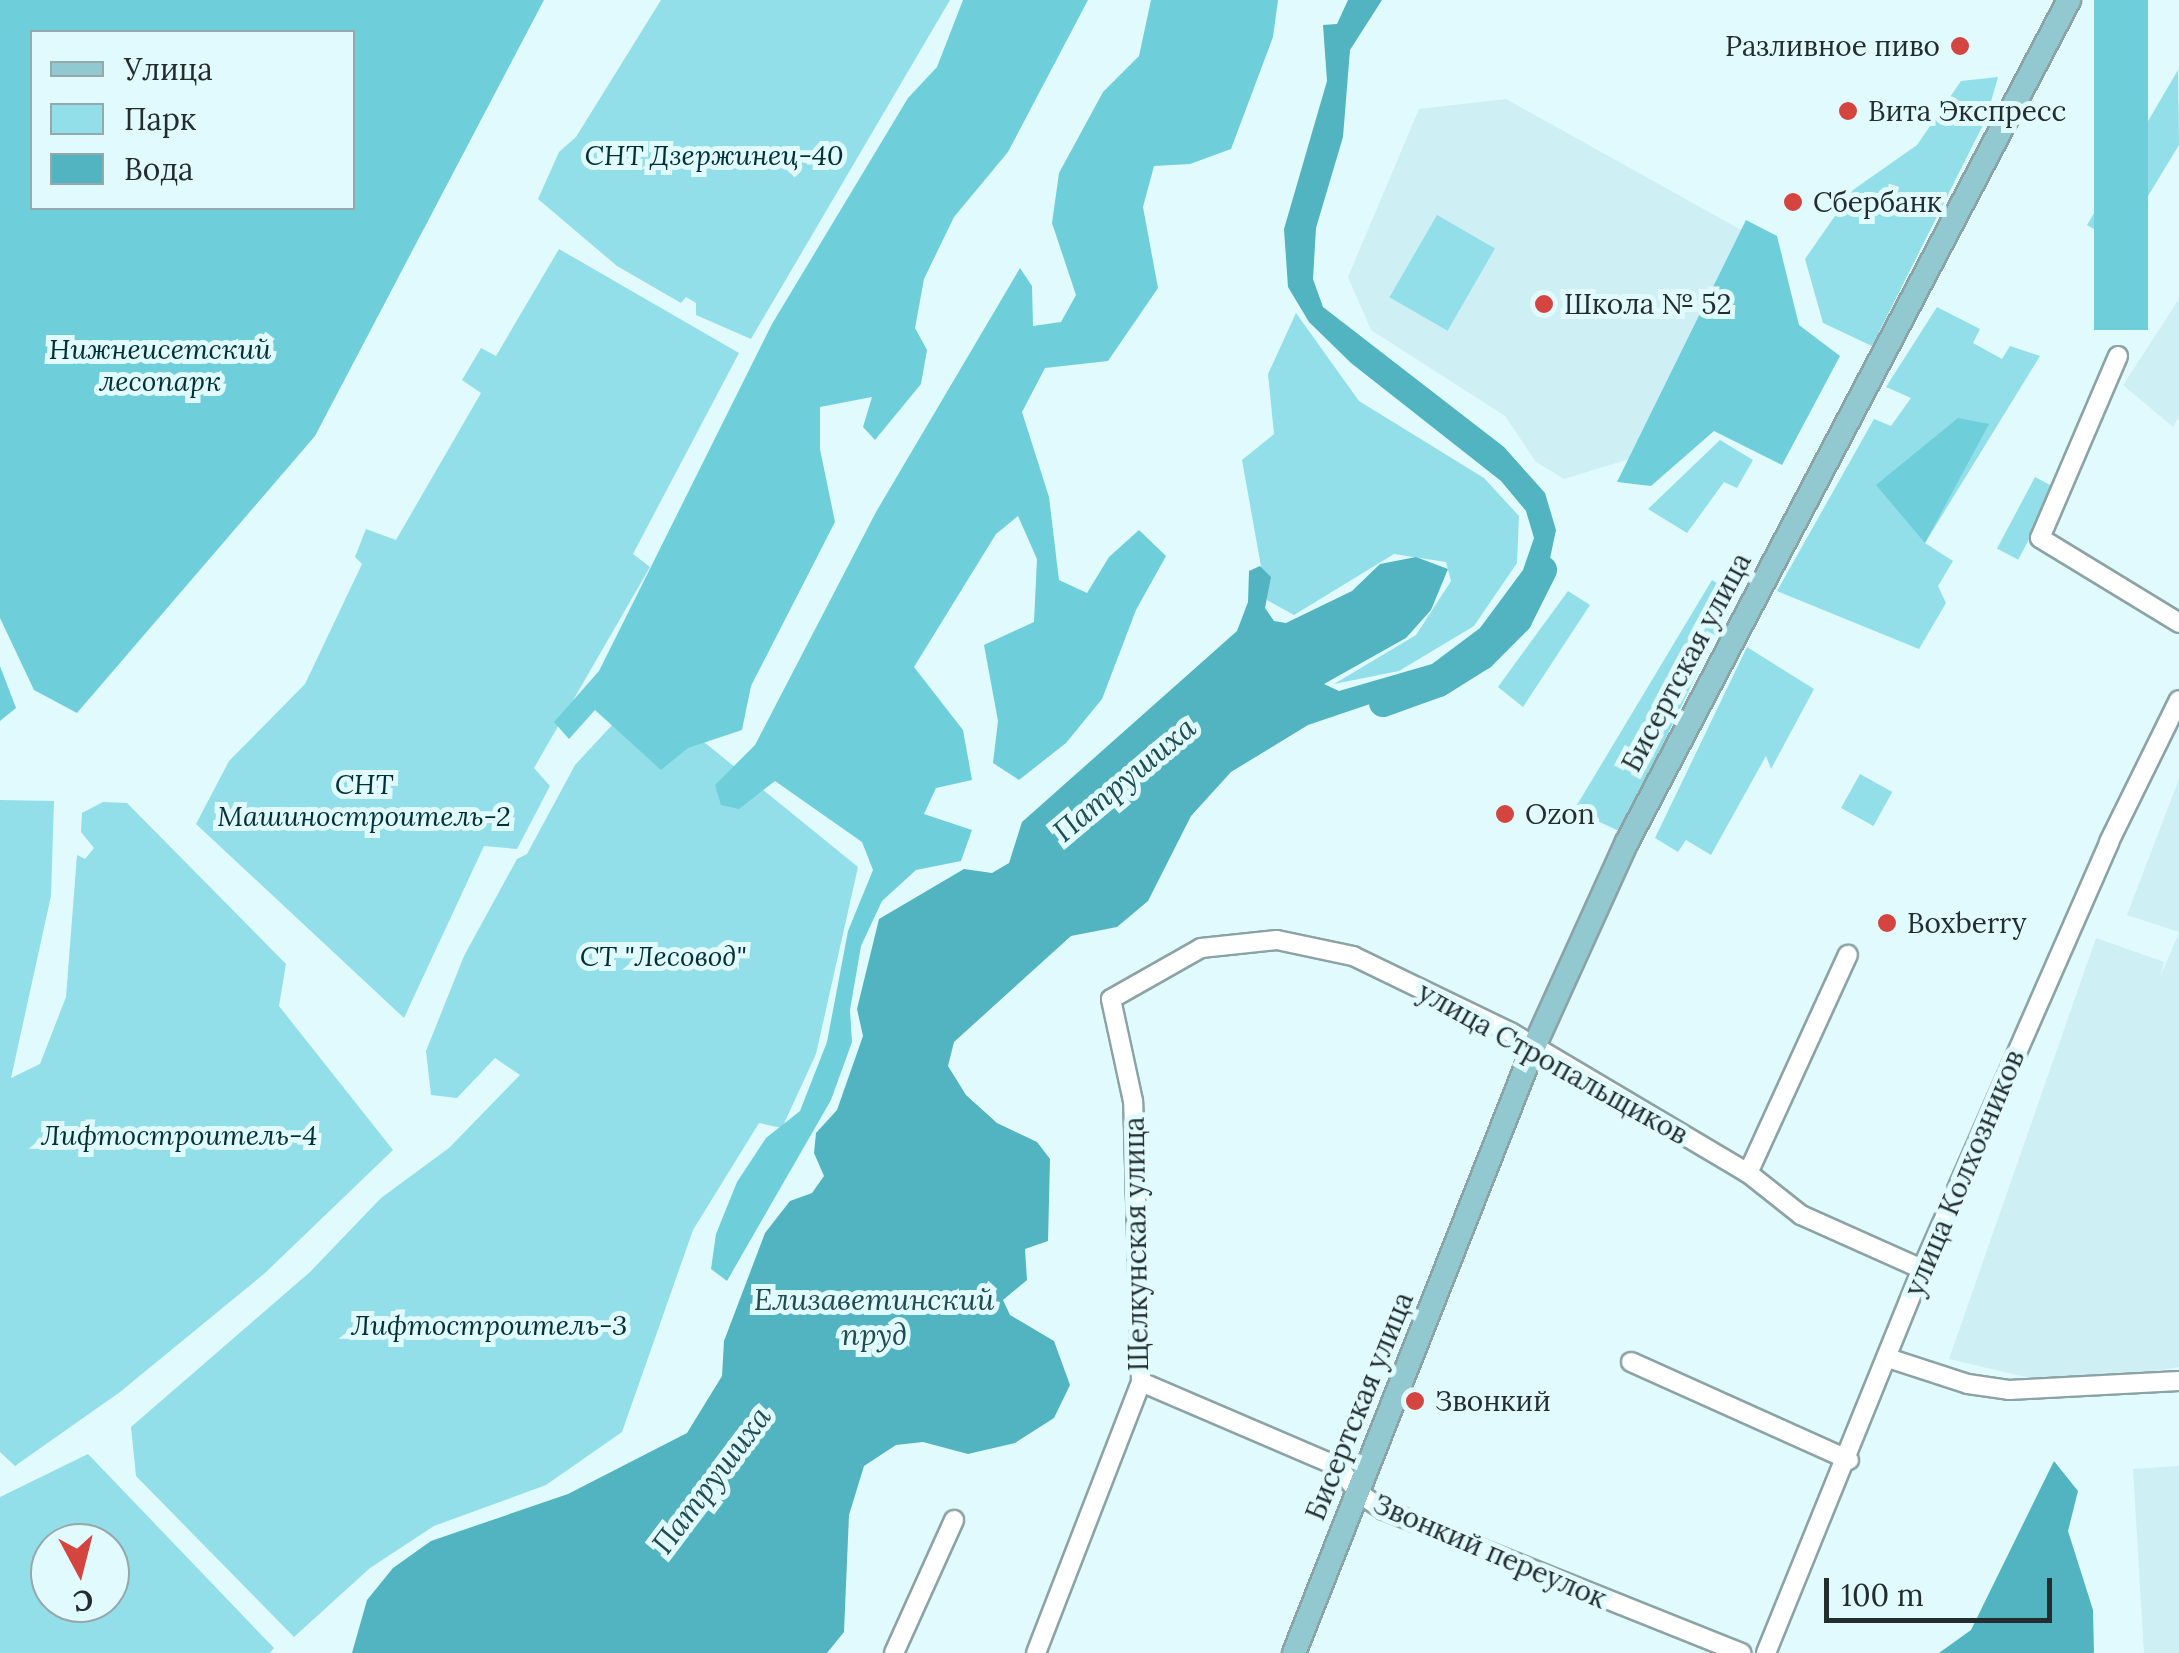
<!DOCTYPE html>
<html>
<head>
<meta charset="utf-8">
<style>
	body { margin:0 }
	#map { position:relative; width:2179px; height:1653px; overflow:hidden; background:#e1fafe; font-family:Lora,serif }
	div>[style] { position:absolute }
	.built>* { inset:0; background:#ceeff4 }
	.green>* { inset:0; background:#92dfe9; transform-origin:0 0 }
	.forest>* { inset:0; background:#6ecfdb; transform-origin:0 0 }
	.water>* { inset:0; background:#52b4c0 }
	.river>* { height:28px; margin:-14px; padding:0 14px; transform-origin:14px; border-radius:14px; background:#52b4c0 }
	.roads { filter:drop-shadow(2px 0 #8ca3a6) drop-shadow(-2px 0 #8ca3a6) drop-shadow(0 2px #8ca3a6) drop-shadow(0 -2px #8ca3a6) }
	.minor>* { height:18px; margin:-9px; padding:0 9px; transform-origin:9px; border-radius:9px; background:#fff }
	.major>* { height:22px; margin:-11px; padding:0 11px; transform-origin:11px; border-radius:11px; background:#92c8cf }
	.dots>* { width:28px; height:28px; translate:-50% -50%; box-sizing:border-box; border:5px solid #e1fafe; border-radius:50% }
	span { translate:-50% -50%; white-space:nowrap; text-align:center; line-height:1.15; -webkit-text-stroke:10px #e1fafe; paint-order:stroke }
	.poi-label { font-size:28px; color:#232d2e }
	.right { translate:-100% -50%; text-align:right }
	.left { translate:0 -50%; text-align:left }
	.park-label { font-size:28px; color:#003136; font-style:italic }
	.street-label { font-size:28px; color:#232d2e }
	.water-label { font-size:30px; color:#1f4b51; font-style:italic }
	.legend { position:absolute; left:30px; top:30px; width:325px; height:180px; box-sizing:border-box; background:#e1fafe; border:2px solid #95a8ab; margin:0; padding:12px 18px; list-style:none; font-size:30px; color:#232d2e }
	.legend li { display:flex; align-items:center; gap:20px; height:50px }
	.legend b { width:50px; border:2px solid #95a8ab }
	.north { position:absolute; left:30px; top:1523px; width:100px; height:100px; box-sizing:border-box; background:#e1fafe; border:2px solid #95a8ab; border-radius:50%; rotate:173deg; font-size:28px; font-weight:700; line-height:40px; text-align:center; color:#232d2e }
	.north::after { content:''; display:block; margin:auto; width:35px; height:45px; background:#d44540; clip-path:polygon(50% 0,100% 100%,50% 72%,0 100%) }
	.scale { position:absolute; left:1824px; top:1578px; width:228px; height:45px; box-sizing:border-box; border:5px solid #232d2e; border-top:0; padding-left:12px; font-size:30px; line-height:35px; white-space:nowrap; color:#232d2e; -webkit-text-stroke:8px #e1fafe; paint-order:stroke }
</style>
</head>
<body>
<div id="map">
	<div class="built">
		<i style="clip-path:polygon(1506px 99px,1743px 231px,1652px 452px,1564px 479px,1536px 462px,1505px 416px,1371px 330px,1348px 277px,1419px 109px)"></i>
		<i style="clip-path:polygon(2179px 299px,2179px 416px,2173px 427px,2123px 385px)"></i>
		<i style="clip-path:polygon(2179px 779px,2179px 932px,2127px 915px)"></i>
		<i style="clip-path:polygon(2179px 933px,2179px 1367px,2064px 1386px,1949px 1359px,2096px 938px,2164px 962px,2160px 977px)"></i>
		<i style="clip-path:polygon(2179px 1466px,2179px 1653px,2144px 1653px,2133px 1469px)"></i>
	</div>
	<div class="green">
		<i style="clip-path:polygon(661px 0,950px 0,751px 339px,696px 315px,696px 303px,686px 297px,681px 303px,617px 266px,538px 199px,559px 152px,576px 137px)"></i>
		<i style="clip-path:polygon(2178px 70px,2179px 145px,2119px 244px,2087px 225px)"></i>
		<i style="clip-path:polygon(1998px 77px,1986px 119px,1872px 346px,1823px 323px,1805px 259px,1853px 190px,1917px 145px,1961px 81px)"></i>
		<i style="left:1437px;top:215px;width:67px;height:95px;rotate:30deg"></i>
		<i style="clip-path:polygon(559px 249px,739px 353px,633px 554px,650px 567px,534px 768px,550px 786px,517px 849px,484px 846px,404px 1018px,196px 824px,229px 761px,305px 684px,362px 564px,355px 557px,366px 529px,396px 540px,481px 393px,462px 380px,481px 348px,496px 356px)"></i>
		<i style="clip-path:polygon(1937px 307px,1980px 329px,1973px 343px,2002px 359px,2010px 346px,2040px 356px,1925px 543px,1953px 561px,1938px 586px,1946px 603px,1919px 649px,1777px 591px,1874px 419px,1891px 426px,1911px 398px,1886px 387px)"></i>
		<i style="clip-path:polygon(1296px 313px,1359px 401px,1484px 478px,1519px 516px,1517px 563px,1474px 626px,1399px 671px,1334px 684px,1416px 635px,1451px 581px,1446px 562px,1394px 554px,1294px 615px,1267px 600px,1242px 460px,1274px 434px,1268px 374px)"></i>
		<i style="clip-path:polygon(1720px 440px,1753px 460px,1737px 488px,1724px 482px,1687px 533px,1648px 509px)"></i>
		<i style="left:2035px;top:477px;width:24px;height:81px;rotate:28deg"></i>
		<i style="clip-path:polygon(1712px 580px,1735px 594px,1621px 832px,1574px 810px)"></i>
		<i style="clip-path:polygon(1568px 591px,1590px 605px,1523px 707px,1498px 687px)"></i>
		<i style="clip-path:polygon(1747px 647px,1814px 689px,1771px 769px,1766px 756px,1711px 855px,1686px 840px,1678px 852px,1655px 838px)"></i>
		<i style="clip-path:polygon(627px 709px,683px 725px,858px 867px,816px 1054px,782px 1128px,759px 1123px,693px 1230px,622px 1432px,546px 1485px,434px 1526px,370px 1568px,294px 1637px,136px 1476px,131px 1427px,310px 1272px,381px 1198px,449px 1148px,520px 1075px,495px 1058px,457px 1098px,431px 1095px,426px 1051px,464px 956px,517px 859px,527px 854px,575px 765px)"></i>
		<i style="left:1860px;top:774px;width:37px;height:39px;rotate:29deg"></i>
		<i style="clip-path:polygon(0 800px,54px 801px,51px 896px,11px 1078px,40px 1064px,66px 997px,77px 855px,85px 859px,94px 848px,81px 832px,82px 813px,103px 802px,127px 803px,286px 964px,279px 1006px,393px 1150px,265px 1273px,120px 1392px,15px 1466px,0 1452px)"></i>
		<i style="clip-path:polygon(evenodd,88px 1454px,274px 1648px,270px 1653px,0 1653px,0 1497px,88px 1454px,50px 1543px,110px 1543px,110px 1603px,50px 1603px,50px 1543px)"></i>
	</div>
	<div class="forest">
		<i style="clip-path:polygon(evenodd,0 0,544px 0,315px 436px,77px 713px,34px 690px,0 618px,0 0,32px 32px,352px 32px,352px 208px,32px 208px,32px 32px)"></i>
		<i style="clip-path:polygon(963px 0,1088px 0,1008px 152px,954px 217px,924px 279px,915px 328px,927px 350px,921px 384px,875px 440px,863px 427px,872px 397px,820px 407px,820px 449px,835px 522px,751px 686px,742px 730px,688px 748px,661px 770px,595px 710px,569px 739px,554px 722px,599px 671px,772px 324px,908px 98px,937px 67px)"></i>
		<i style="clip-path:polygon(1151px 0,1278px 0,1273px 37px,1231px 149px,1190px 164px,1154px 166px,1143px 207px,1158px 288px,1108px 361px,1045px 368px,1022px 412px,1049px 497px,1059px 580px,1087px 593px,1109px 557px,1139px 530px,1166px 556px,1136px 610px,1102px 699px,1066px 743px,1019px 780px,993px 763px,998px 721px,984px 645px,1034px 622px,1037px 559px,1018px 516px,996px 534px,914px 667px,963px 730px,972px 780px,936px 788px,924px 814px,972px 830px,961px 861px,916px 870px,882px 901px,861px 946px,850px 1010px,852px 1042px,831px 1100px,727px 1281px,711px 1269px,716px 1234px,737px 1182px,766px 1138px,800px 1111px,827px 1042px,848px 931px,873px 870px,862px 842px,775px 781px,739px 809px,721px 805px,715px 785px,755px 745px,876px 512px,1020px 268px,1032px 286px,1033px 326px,1061px 322px,1076px 295px,1052px 223px,1059px 173px,1103px 92px,1139px 56px)"></i>
		<i style="left:2094px;top:0;width:54px;height:330px"></i>
		<i style="clip-path:polygon(1746px 220px,1777px 236px,1799px 325px,1840px 356px,1782px 465px,1714px 431px,1651px 486px,1617px 482px)"></i>
		<i style="clip-path:polygon(1958px 418px,1989px 424px,1925px 543px,1876px 485px)"></i>
		<i style="clip-path:polygon(0 666px,16px 708px,0 721px)"></i>
	</div>
	<div class="water">
		<i style="clip-path:polygon(1348px 0,1382px 0,1350px 50px,1343px 137px,1316px 228px,1313px 279px,1323px 307px,1504px 447px,1545px 493px,1556px 530px,1548px 568px,1510px 629px,1447px 678px,1308px 725px,1231px 772px,1191px 816px,1148px 901px,1117px 927px,1071px 936px,954px 1042px,948px 1066px,966px 1095px,997px 1123px,1037px 1142px,1050px 1159px,1048px 1241px,1025px 1249px,1027px 1280px,1003px 1300px,1010px 1315px,1054px 1341px,1070px 1385px,1054px 1418px,1015px 1443px,968px 1454px,923px 1442px,896px 1445px,864px 1466px,849px 1515px,844px 1632px,827px 1653px,352px 1653px,367px 1600px,393px 1568px,431px 1541px,568px 1494px,687px 1433px,722px 1376px,724px 1341px,765px 1233px,790px 1201px,812px 1193px,824px 1176px,814px 1153px,816px 1133px,837px 1110px,863px 1036px,857px 1009px,879px 919px,964px 869px,992px 873px,1009px 863px,1022px 822px,1237px 631px,1248px 602px,1249px 571px,1260px 566px,1271px 577px,1265px 608px,1274px 621px,1286px 623px,1352px 591px,1380px 564px,1416px 557px,1448px 569px,1431px 610px,1406px 638px,1324px 684px,1339px 691px,1432px 664px,1480px 628px,1523px 570px,1534px 538px,1526px 511px,1501px 481px,1351px 363px,1309px 322px,1288px 287px,1284px 229px,1327px 81px,1323px 25px,1337px 24px)"></i>
		<i style="clip-path:polygon(2054px 1461px,2078px 1491px,2068px 1531px,2093px 1610px,2094px 1653px,1939px 1653px,1971px 1630px)"></i>
	</div>
	<div class="river">
		<i style="left:1383px;top:703px;width:59px;rotate:-19.7deg"></i>
		<i style="left:1439px;top:683px;width:51px;rotate:-32.1deg"></i>
		<i style="left:1482px;top:656px;width:51px;rotate:-45deg"></i>
		<i style="left:1518px;top:620px;width:56px;rotate:-63.4deg"></i>
	</div>
	<div class="roads">
		<div class="minor">
			<i style="left:2118px;top:356px;width:198px;rotate:113.2deg"></i>
			<i style="left:2040px;top:538px;width:163px;rotate:31.4deg"></i>
			<i style="left:1748px;top:1173px;width:240px;rotate:-65.4deg"></i>
			<i style="left:1888px;top:1358px;width:84px;rotate:18deg"></i>
			<i style="left:1968px;top:1384px;width:41px;rotate:8.3deg"></i>
			<i style="left:2009px;top:1390px;width:170px;rotate:-3deg"></i>
			<i style="left:1631px;top:1362px;width:239px;rotate:24.2deg"></i>
			<i style="left:1141px;top:1382px;width:215px;rotate:23.2deg"></i>
			<i style="left:1339px;top:1467px;width:31px;rotate:54deg"></i>
			<i style="left:1357px;top:1492px;width:32px;rotate:34deg"></i>
			<i style="left:1384px;top:1510px;width:385px;rotate:21.8deg"></i>
			<i style="left:894px;top:1653px;width:146px;rotate:-65.7deg"></i>
			<i style="left:1036px;top:1653px;width:291px;rotate:-68.8deg"></i>
			<i style="left:1141px;top:1382px;width:281px;rotate:-91.6deg"></i>
			<i style="left:1133px;top:1101px;width:104px;rotate:-102.2deg"></i>
			<i style="left:1111px;top:999px;width:103px;rotate:-29.5deg"></i>
			<i style="left:1201px;top:948px;width:76px;rotate:-6deg"></i>
			<i style="left:1277px;top:940px;width:78px;rotate:11.9deg"></i>
			<i style="left:1353px;top:956px;width:177px;rotate:25.8deg"></i>
			<i style="left:1512px;top:1033px;width:274px;rotate:30.7deg"></i>
			<i style="left:1748px;top:1173px;width:68px;rotate:38.4deg"></i>
			<i style="left:1801px;top:1215px;width:133px;rotate:24.1deg"></i>
			<i style="left:1766px;top:1653px;width:414px;rotate:-67.9deg"></i>
			<i style="left:1922px;top:1269px;width:466px;rotate:-66.3deg"></i>
			<i style="left:2109px;top:842px;width:158px;rotate:-63.8deg"></i>
		</div>
		<div class="major">
			<i style="left:1294px;top:1653px;width:650px;rotate:-68.41deg"></i>
			<i style="left:1533px;top:1049px;width:227px;rotate:-65.6deg"></i>
			<i style="left:1627px;top:842px;width:951px;rotate:-62.3deg"></i>
		</div>
	</div>
	<div class="dots">
		<i style="left:1960px;top:46px;background:#d44540"></i>
		<i style="left:1848px;top:111px;background:#d44540"></i>
		<i style="left:1793px;top:202px;background:#d44540"></i>
		<i style="left:1544px;top:304px;background:#d44540"></i>
		<i style="left:1505px;top:814px;background:#d44540"></i>
		<i style="left:1887px;top:923px;background:#d44540"></i>
		<i style="left:1415px;top:1401px;background:#d44540"></i>
	</div>
	<div class="poi-label">
		<span class="right" style="left:1940px;top:46px">Разливное пиво</span>
		<span class="left" style="left:1868px;top:111px">Вита Экспресс</span>
		<span class="left" style="left:1813px;top:202px">Сбербанк</span>
		<span class="left" style="left:1564px;top:304px">Школа № 52</span>
		<span class="left" style="left:1525px;top:814px">Ozon</span>
		<span class="left" style="left:1907px;top:923px">Boxberry</span>
		<span class="left" style="left:1435px;top:1401px">Звонкий</span>
	</div>
	<div class="park-label">
		<span style="left:714px;top:155px">СНТ Дзержинец-40</span>
		<span style="left:160px;top:365px">Нижнеисетский<br>лесопарк</span>
		<span style="left:364px;top:800px">СНТ<br>Машиностроитель-2</span>
		<span style="left:663px;top:956px">СТ "Лесовод"</span>
		<span style="left:179px;top:1135px">Лифтостроитель-4</span>
		<span style="left:489px;top:1325px">Лифтостроитель-3</span>
	</div>
	<div class="street-label">
		<span style="left:1686px;top:662px;rotate:-62deg">Бисертская улица</span>
		<span style="left:1553px;top:1063px;rotate:29deg">улица Стропальщиков</span>
		<span style="left:1964px;top:1173px;rotate:-67deg">улица Колхозников</span>
		<span style="left:1136px;top:1244px;rotate:-91deg">Щелкунская улица</span>
		<span style="left:1359px;top:1406px;rotate:-68deg">Бисертская улица</span>
		<span style="left:1490px;top:1551px;rotate:23deg">Звонкий переулок</span>
	</div>
	<div class="water-label">
		<span style="left:1124px;top:779px;rotate:-40deg">Патрушиха</span>
		<span style="left:874px;top:1316px">Елизаветинский<br>пруд</span>
		<span style="left:711px;top:1480px;rotate:-53deg">Патрушиха</span>
	</div>
	<ul class="legend">
	<li><b style="height:12px;background:#92c8cf"></b>Улица</li>
	<li><b style="height:28px;background:#92dfe9"></b>Парк</li>
	<li><b style="height:28px;background:#52b4c0"></b>Вода</li>
	</ul>
	<div class="north">С</div>
	<div class="scale">100 m</div>
</div>
</body>
</html>
